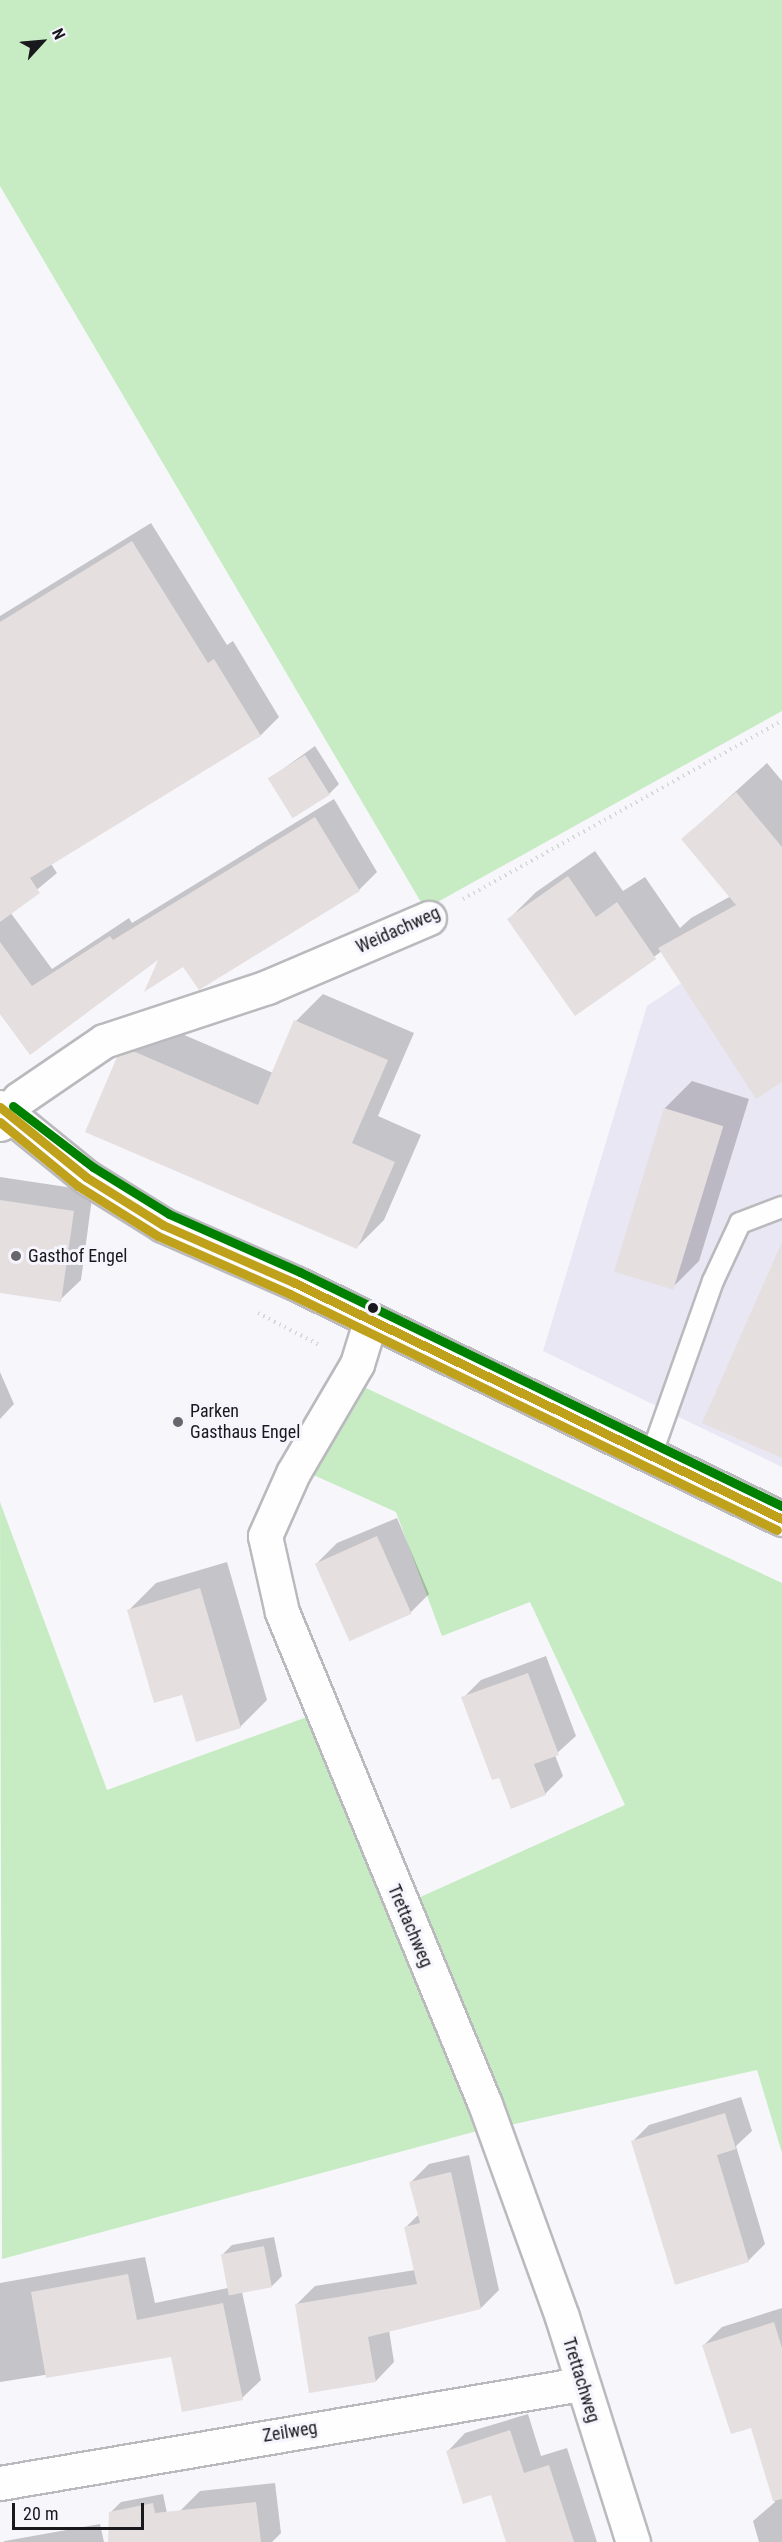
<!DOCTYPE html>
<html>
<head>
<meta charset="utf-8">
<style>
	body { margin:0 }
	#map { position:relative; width:782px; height:2542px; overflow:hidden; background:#f7f6fb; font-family:"Roboto Condensed",sans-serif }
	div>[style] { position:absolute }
	.built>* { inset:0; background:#eae7f4 }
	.green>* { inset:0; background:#c7ecc3 }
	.shadow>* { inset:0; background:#0003 }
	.building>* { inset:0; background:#e6dfdf; transform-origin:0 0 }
	.path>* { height:4px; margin-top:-2px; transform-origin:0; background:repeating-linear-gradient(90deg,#d7d7d9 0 1.5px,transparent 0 6px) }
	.roads { filter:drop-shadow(2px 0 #bababe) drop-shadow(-2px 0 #bababe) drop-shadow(0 2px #bababe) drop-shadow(0 -2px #bababe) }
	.service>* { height:20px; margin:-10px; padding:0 10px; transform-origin:10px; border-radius:10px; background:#fefefe }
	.minor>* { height:33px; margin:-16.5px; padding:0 16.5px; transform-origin:16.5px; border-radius:16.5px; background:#fefefe }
	.secondary>* { height:33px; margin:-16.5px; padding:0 16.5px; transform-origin:16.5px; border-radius:16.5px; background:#fefefe }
	.bus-1>* { height:9px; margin:-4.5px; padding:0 4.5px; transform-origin:4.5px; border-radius:4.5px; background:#bfa11b }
	.bus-2>* { height:9px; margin:-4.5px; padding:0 4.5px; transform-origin:4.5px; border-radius:4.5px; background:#bfa11b }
	.bus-3>* { height:9px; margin:-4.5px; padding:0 4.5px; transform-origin:4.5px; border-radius:4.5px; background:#008000 }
	.dots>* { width:16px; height:16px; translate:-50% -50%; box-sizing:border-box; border:3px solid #f6f4fd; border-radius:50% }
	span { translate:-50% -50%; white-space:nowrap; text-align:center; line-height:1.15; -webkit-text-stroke:6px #f6f4fd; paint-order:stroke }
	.street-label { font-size:18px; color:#19181c }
	.poi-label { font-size:18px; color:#19181c }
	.left { translate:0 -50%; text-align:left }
	.north { position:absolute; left:12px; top:12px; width:60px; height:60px; -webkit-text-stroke:4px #f6f4fd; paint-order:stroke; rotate:64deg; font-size:16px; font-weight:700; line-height:24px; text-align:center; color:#19181c }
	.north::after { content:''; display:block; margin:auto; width:21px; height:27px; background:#19181c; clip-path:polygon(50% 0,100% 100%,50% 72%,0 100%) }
	.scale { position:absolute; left:12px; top:2503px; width:132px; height:27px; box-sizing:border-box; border:3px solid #19181c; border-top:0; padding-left:8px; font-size:18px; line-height:21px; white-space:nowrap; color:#19181c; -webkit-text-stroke:4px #f6f4fd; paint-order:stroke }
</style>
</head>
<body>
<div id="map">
	<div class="built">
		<i style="clip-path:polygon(782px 916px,782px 1467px,543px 1351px,647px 1006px)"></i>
	</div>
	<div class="green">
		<i style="clip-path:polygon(0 0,782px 0,782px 711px,425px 909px,0 186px)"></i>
		<i style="clip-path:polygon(351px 1381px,782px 1583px,782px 2153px,757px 2070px,510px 2125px,418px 1898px,625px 1805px,530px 1602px,442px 1636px,396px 1512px,309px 1473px)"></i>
		<i style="clip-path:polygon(0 1502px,107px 1790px,307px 1717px,481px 2130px,2px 2259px)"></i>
	</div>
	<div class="shadow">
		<i style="clip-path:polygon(151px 523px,227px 645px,233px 641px,279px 717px,261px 735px,51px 864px,57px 873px,10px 912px,52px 969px,129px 918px,132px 923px,334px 799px,377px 872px,359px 890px,184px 965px,161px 956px,0 1012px,0 616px)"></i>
		<i style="clip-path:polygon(315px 746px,339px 784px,329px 794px,269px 779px)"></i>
		<i style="clip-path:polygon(767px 763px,782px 781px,782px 1081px,662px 951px,575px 1014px,509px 919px,536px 892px,595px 851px,623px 891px,645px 877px,680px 928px,691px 918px,731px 896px,683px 839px)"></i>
		<i style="clip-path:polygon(323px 994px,414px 1033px,378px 1116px,421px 1135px,384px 1220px,357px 1247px,118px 1057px,145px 1030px,161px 1025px,273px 1073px,296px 1021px)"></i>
		<i style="clip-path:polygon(692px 1081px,749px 1099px,699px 1261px,672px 1288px,665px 1108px)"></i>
		<i style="clip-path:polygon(0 1177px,93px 1191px,81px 1280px,60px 1300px,0 1291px)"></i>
		<i style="clip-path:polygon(0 1372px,14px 1404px,0 1419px)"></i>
		<i style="clip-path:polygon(397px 1518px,429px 1594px,410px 1613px,317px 1563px,337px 1543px)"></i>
		<i style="clip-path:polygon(227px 1562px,267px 1700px,240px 1727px,183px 1693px,129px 1610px,156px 1583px)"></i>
		<i style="clip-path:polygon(546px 1656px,576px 1736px,555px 1755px,563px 1776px,545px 1794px,463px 1698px,481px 1680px)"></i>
		<i style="clip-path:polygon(741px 2097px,752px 2131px,736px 2146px,765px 2244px,748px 2261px,632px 2142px,649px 2125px)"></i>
		<i style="clip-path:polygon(469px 2155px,499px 2290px,481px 2308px,389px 2330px,394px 2362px,376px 2381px,296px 2305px,315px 2286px,415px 2270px,405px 2228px,419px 2214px,411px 2182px,429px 2164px)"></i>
		<i style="clip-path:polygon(274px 2237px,282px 2276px,272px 2286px,242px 2292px,261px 2380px,242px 2398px,172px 2355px,0 2382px,0 2283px,145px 2257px,155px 2303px,228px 2288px,222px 2255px,232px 2245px)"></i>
		<i style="clip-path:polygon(782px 2308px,782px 2542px,759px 2542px,753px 2521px,775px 2502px,752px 2426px,704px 2345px,722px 2327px)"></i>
		<i style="clip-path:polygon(528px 2414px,541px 2456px,567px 2448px,597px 2542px,507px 2542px,492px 2493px,448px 2451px,465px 2433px)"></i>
		<i style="clip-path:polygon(275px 2483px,281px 2533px,272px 2542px,184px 2542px,180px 2511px,200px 2491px)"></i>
		<i style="clip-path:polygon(163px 2494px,171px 2532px,117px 2542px,111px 2512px,121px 2502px)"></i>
		<i style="clip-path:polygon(100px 2524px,104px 2542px,3px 2542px,5px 2541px)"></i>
	</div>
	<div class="building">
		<i style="clip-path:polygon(132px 541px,208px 663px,214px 659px,261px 736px,30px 878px,40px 893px,0 922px,0 622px)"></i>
		<i style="left:305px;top:755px;width:47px;height:44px;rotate:58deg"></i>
		<i style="clip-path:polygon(736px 792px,782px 847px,782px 1082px,756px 1099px,658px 948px,736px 905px,681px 839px)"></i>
		<i style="clip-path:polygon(315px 817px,360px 891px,199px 990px,183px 967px,144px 992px,158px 960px,30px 1055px,0 1014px,0 942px,32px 986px,110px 936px,113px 940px)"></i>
		<i style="clip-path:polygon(568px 876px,596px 917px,617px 902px,656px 959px,575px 1016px,507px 919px)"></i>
		<i style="clip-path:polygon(294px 1020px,388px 1060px,352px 1143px,395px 1162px,357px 1249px,85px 1132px,117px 1057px,133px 1051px,258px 1105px)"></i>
		<i style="left:664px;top:1108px;width:62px;height:171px;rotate:17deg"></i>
		<i style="clip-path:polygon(0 1200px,74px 1211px,61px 1302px,0 1293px)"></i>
		<i style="clip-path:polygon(782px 1242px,782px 1458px,702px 1423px)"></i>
		<i style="left:377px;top:1536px;width:85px;height:68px;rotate:66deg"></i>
		<i style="clip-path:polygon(200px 1588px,241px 1728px,196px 1742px,182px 1695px,154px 1703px,127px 1610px)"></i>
		<i style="clip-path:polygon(528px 1673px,559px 1755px,534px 1764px,546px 1795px,511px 1809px,499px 1778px,492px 1780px,461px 1697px)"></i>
		<i style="clip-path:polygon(725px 2113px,736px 2149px,717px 2155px,749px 2262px,675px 2285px,631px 2141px)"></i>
		<i style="clip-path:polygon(451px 2172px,481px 2309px,368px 2337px,376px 2382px,309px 2393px,295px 2304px,417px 2284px,404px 2227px,420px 2223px,409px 2182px)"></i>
		<i style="left:264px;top:2246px;width:42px;height:44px;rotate:79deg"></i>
		<i style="clip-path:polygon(128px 2274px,137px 2320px,223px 2303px,243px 2400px,182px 2412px,171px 2357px,46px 2378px,31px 2292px)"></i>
		<i style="clip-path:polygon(774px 2322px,782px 2348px,782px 2499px,773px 2501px,751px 2428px,731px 2434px,702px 2345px)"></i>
		<i style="clip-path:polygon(510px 2430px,524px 2473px,549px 2465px,574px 2542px,506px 2542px,491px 2495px,463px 2504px,446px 2451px)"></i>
		<i style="clip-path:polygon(256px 2502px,261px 2542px,108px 2542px,109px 2512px,153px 2503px,155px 2513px)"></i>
	</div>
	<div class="path">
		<i style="left:463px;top:899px;width:365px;rotate:-29.2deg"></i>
		<i style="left:258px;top:1313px;width:71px;rotate:27.6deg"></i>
	</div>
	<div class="roads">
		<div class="service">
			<i style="left:651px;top:1456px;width:186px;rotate:-70.5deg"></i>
			<i style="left:713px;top:1281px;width:64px;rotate:-65deg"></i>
			<i style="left:740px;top:1223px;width:45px;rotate:-20.9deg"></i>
		</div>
		<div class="minor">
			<i style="left:0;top:1124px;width:31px;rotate:-53deg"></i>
			<i style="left:19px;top:1099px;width:103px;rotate:-34.3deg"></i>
			<i style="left:104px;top:1041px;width:172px;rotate:-18.3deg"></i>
			<i style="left:267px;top:987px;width:176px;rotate:-23.1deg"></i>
			<i style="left:370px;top:1322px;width:44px;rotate:107.2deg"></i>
			<i style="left:357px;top:1364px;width:126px;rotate:120.4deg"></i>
			<i style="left:293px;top:1473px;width:69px;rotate:114deg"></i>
			<i style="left:265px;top:1536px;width:78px;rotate:77.4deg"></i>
			<i style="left:282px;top:1612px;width:532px;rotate:67.58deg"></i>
			<i style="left:485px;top:2104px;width:226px;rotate:70.1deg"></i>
			<i style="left:562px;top:2317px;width:236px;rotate:72.5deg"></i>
			<i style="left:0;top:2483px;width:589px;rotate:-9.67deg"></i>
		</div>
		<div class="secondary">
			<i style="left:0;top:1107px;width:111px;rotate:39.1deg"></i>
			<i style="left:86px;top:1177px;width:91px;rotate:31.9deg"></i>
			<i style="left:163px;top:1225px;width:144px;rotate:23.7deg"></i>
			<i style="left:295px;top:1283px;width:541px;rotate:25.85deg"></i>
		</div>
	</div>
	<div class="bus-1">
		<i style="left:0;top:1107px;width:111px;rotate:39.1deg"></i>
		<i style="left:86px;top:1177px;width:91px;rotate:31.9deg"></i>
		<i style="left:163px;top:1225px;width:144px;rotate:23.7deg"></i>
		<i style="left:295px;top:1283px;width:541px;rotate:25.85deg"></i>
	</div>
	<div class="bus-2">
		<i style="left:0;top:1122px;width:101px;rotate:39.4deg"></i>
		<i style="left:78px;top:1186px;width:94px;rotate:32deg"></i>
		<i style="left:158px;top:1236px;width:144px;rotate:23.7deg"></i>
		<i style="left:290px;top:1294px;width:541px;rotate:25.85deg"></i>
	</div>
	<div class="bus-3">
		<i style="left:13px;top:1106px;width:101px;rotate:37.3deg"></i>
		<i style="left:93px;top:1167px;width:89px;rotate:31.7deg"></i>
		<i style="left:169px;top:1214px;width:143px;rotate:23.9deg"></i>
		<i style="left:300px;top:1272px;width:536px;rotate:25.9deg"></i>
	</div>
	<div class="dots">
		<i style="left:16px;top:1256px;background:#67666a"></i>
		<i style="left:373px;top:1308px;background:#19181c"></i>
		<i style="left:178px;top:1422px;background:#67666a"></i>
	</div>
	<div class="street-label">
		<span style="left:398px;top:930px;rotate:-24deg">Weidachweg</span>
		<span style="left:410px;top:1926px;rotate:67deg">Trettachweg</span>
		<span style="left:581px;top:2380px;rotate:73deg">Trettachweg</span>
		<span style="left:290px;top:2432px;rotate:-9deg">Zeilweg</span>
	</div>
	<div class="poi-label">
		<span class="left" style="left:28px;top:1256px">Gasthof Engel</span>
		<span class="left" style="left:190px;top:1422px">Parken<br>Gasthaus Engel</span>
	</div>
	<div class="north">N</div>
	<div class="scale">20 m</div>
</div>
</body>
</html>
